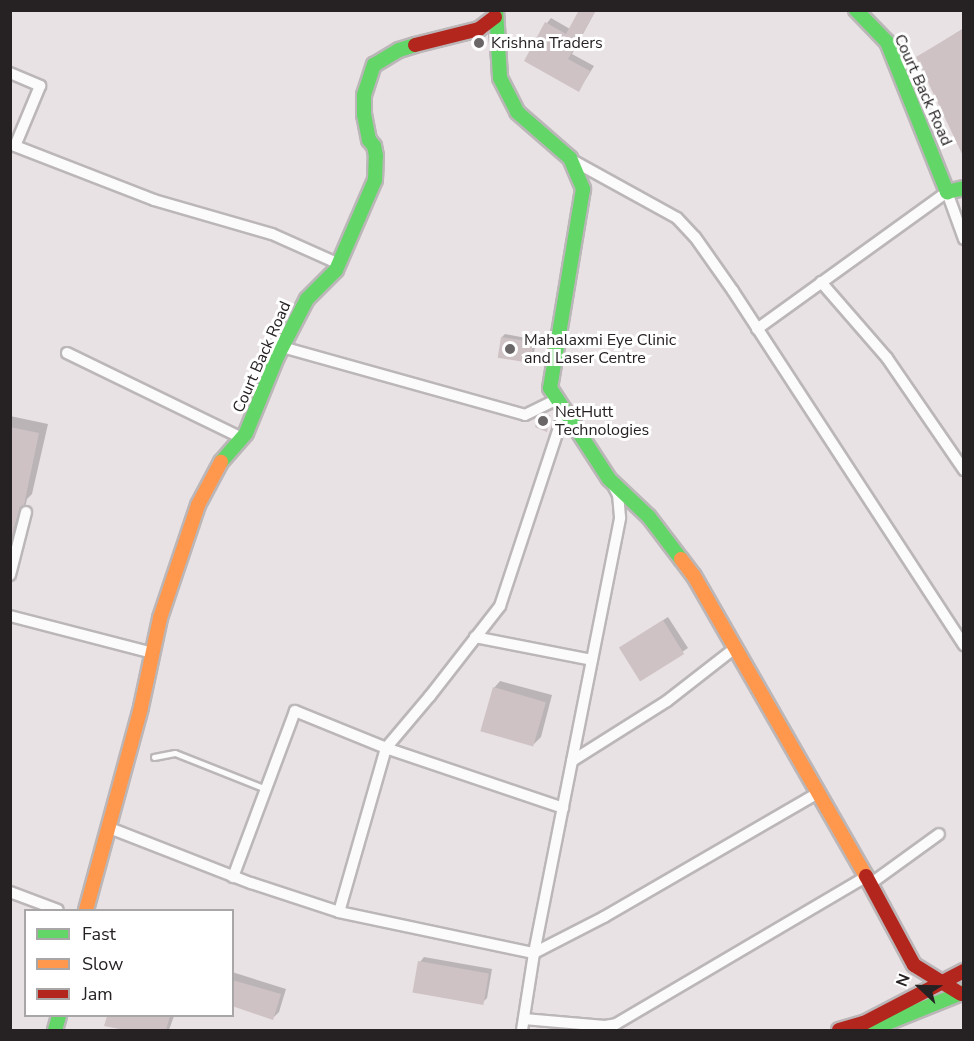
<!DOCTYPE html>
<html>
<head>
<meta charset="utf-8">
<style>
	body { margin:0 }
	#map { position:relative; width:974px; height:1041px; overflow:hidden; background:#e9e2e5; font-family:"Nunito Sans",sans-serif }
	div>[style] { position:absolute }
	.shadow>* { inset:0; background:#0003 }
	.building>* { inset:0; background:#cec2c4; transform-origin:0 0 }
	.roads { filter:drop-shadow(2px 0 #bbb6b8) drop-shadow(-2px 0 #bbb6b8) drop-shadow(0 2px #bbb6b8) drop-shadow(0 -2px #bbb6b8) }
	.lane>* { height:5px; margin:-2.5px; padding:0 2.5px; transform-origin:2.5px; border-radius:2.5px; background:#fcfbfb }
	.street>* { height:10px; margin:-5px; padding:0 5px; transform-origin:5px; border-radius:5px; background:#fcfbfb }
	.fast>* { height:14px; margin:-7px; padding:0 7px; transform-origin:7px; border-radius:7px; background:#63d668 }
	.slow>* { height:14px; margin:-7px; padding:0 7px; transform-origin:7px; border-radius:7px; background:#ff974d }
	.jam>* { height:14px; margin:-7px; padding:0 7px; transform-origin:7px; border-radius:7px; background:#b3261e }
	.dots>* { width:16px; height:16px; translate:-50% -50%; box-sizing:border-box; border:3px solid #fff; border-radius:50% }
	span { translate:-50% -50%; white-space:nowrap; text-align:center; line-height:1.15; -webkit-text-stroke:6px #fff; paint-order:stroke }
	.poi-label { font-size:16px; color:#262123 }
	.left { translate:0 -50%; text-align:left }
	.street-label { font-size:16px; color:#262123 }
	.frame { position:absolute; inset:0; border:12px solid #262123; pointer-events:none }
	.legend { position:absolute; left:24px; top:909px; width:210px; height:108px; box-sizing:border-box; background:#fff; border:2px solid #a8a6a7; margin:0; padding:8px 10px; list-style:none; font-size:18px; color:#262123 }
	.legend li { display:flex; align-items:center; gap:12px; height:30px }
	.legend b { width:30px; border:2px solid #a8a6a7 }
	.north { position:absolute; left:890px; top:957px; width:60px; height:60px; -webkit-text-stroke:4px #fff; paint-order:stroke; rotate:292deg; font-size:16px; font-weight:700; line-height:24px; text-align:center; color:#262123 }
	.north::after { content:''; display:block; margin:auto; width:21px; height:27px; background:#262123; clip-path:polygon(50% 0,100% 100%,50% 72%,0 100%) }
</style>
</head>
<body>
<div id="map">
	<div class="shadow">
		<i style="clip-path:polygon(581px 10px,596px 10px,572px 54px,594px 66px,579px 90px,547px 23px,551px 18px,570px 29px)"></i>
		<i style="clip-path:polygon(964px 28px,964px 153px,918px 57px)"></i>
		<i style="clip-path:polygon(505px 334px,536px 340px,533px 359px,530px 362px,502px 337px)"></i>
		<i style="clip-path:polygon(10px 416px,48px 424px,32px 494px,27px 499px,19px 534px,10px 542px)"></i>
		<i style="clip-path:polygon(668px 617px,688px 648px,641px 680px,626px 644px)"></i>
		<i style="clip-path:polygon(500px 681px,552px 695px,541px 737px,534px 744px,494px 688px)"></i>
		<i style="clip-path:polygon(424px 957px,492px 969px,487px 998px,483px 1002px,420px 962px)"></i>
		<i style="clip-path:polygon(232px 972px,286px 989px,279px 1012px,273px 1018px,232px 1005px)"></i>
		<i style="clip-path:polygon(109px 1016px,174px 1016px,169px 1030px,132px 1030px,106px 1025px)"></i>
	</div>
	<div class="building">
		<i style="clip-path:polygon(579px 10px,596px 10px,568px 59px,590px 71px,579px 92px,524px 61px,545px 22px,566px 34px)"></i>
		<i style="clip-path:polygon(963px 29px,963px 156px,916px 57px)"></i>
		<i style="left:501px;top:337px;width:33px;height:21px;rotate:9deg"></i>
		<i style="clip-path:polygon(542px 415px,550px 415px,547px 432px,535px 427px,538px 417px)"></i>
		<i style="clip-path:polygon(10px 427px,39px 433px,24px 505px,19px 510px,10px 543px)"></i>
		<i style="left:663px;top:620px;width:40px;height:52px;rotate:58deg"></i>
		<i style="left:493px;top:687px;width:55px;height:46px;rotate:16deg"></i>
		<i style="left:418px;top:961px;width:72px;height:32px;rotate:10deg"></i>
		<i style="clip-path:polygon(232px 980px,281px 994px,273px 1020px,232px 1006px)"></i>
		<i style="clip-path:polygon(107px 1016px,170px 1016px,166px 1030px,125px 1030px,104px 1026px)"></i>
	</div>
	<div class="roads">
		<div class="lane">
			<i style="left:154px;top:757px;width:21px;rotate:-11deg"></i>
			<i style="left:175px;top:753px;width:98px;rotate:21.6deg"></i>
		</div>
		<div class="street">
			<i style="left:10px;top:73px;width:33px;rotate:23deg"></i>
			<i style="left:40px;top:86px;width:65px;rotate:112.6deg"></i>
			<i style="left:15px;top:146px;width:149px;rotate:21.2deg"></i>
			<i style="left:154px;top:200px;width:123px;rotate:16.1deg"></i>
			<i style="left:272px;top:234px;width:73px;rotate:24.1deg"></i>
			<i style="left:570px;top:159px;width:122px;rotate:28.9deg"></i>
			<i style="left:677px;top:218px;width:26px;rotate:47deg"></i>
			<i style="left:695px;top:237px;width:66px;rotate:54.9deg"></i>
			<i style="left:733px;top:291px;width:423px;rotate:56.9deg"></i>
			<i style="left:821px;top:282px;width:101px;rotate:49deg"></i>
			<i style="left:887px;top:358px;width:136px;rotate:55.5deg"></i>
			<i style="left:757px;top:329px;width:234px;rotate:-35.8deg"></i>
			<i style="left:947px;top:192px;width:50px;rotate:70.1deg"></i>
			<i style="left:282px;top:347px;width:252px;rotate:15.6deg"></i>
			<i style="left:525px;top:415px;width:34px;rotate:-26deg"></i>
			<i style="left:67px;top:353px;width:195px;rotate:25.9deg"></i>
			<i style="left:10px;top:575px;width:65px;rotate:-75.7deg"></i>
			<i style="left:10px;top:616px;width:148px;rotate:14.5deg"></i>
			<i style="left:475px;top:637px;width:119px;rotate:11.1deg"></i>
			<i style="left:572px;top:761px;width:112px;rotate:-32.3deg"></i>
			<i style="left:667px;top:701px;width:86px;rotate:-37.9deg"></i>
			<i style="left:107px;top:827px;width:155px;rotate:21.3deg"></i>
			<i style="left:251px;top:883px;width:93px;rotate:18.2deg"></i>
			<i style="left:339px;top:912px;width:199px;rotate:11.9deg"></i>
			<i style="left:534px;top:953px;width:79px;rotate:-27.2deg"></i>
			<i style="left:604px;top:917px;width:247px;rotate:-30.1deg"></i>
			<i style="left:233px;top:877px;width:177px;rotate:-69.5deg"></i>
			<i style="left:295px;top:711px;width:98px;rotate:22.1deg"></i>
			<i style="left:386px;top:748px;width:187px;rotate:18.7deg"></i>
			<i style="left:870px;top:884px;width:85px;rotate:-35.9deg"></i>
			<i style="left:10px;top:892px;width:51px;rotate:20.6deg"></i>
			<i style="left:339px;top:912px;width:171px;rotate:-74deg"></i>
			<i style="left:386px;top:748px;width:68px;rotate:-49.8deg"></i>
			<i style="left:430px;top:696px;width:114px;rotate:-52.1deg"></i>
			<i style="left:500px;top:606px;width:204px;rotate:-71.7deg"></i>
			<i style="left:524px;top:1019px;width:81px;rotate:4.9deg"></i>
			<i style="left:605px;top:1026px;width:11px;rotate:-10deg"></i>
			<i style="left:616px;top:1024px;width:290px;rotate:-30.5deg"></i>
			<i style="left:522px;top:1030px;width:78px;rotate:-81.1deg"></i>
			<i style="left:534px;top:953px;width:444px;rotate:-78.8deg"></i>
			<i style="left:620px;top:517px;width:22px;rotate:-95deg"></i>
			<i style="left:618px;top:495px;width:9px;rotate:-117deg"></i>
		</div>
		<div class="fast">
			<i style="left:496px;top:10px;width:68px;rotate:86.6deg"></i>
			<i style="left:500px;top:78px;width:38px;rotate:63deg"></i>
			<i style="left:517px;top:112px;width:70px;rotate:41deg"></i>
			<i style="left:570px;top:158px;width:34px;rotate:67deg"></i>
			<i style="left:583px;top:189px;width:202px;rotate:99.4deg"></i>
			<i style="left:550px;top:388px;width:108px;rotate:57deg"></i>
			<i style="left:609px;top:479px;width:55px;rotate:43.5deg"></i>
			<i style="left:649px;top:517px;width:53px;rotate:52.7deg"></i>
			<i style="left:856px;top:10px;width:45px;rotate:45.9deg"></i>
			<i style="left:887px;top:42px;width:162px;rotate:68.2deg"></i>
			<i style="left:947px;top:192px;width:17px;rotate:-13deg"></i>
			<i style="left:221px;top:462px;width:38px;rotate:-49deg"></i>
			<i style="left:246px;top:433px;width:82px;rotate:-67.8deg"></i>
			<i style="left:277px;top:357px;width:65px;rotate:-62.7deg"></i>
			<i style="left:307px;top:299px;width:41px;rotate:-45deg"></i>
			<i style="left:336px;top:270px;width:98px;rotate:-66.6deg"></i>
			<i style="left:375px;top:180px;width:24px;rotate:-88deg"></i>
			<i style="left:376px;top:156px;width:10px;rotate:-101deg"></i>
			<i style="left:374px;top:146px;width:8px;rotate:-130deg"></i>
			<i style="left:369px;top:140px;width:25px;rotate:-101deg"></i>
			<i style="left:364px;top:115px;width:20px;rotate:-90deg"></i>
			<i style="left:364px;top:95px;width:32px;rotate:-72deg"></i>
			<i style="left:374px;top:65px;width:29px;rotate:-31deg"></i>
			<i style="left:399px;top:50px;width:17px;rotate:-17deg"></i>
			<i style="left:55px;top:1030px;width:15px;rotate:-74deg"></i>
			<i style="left:870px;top:1030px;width:101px;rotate:-22deg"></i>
		</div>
		<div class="slow">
			<i style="left:681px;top:559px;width:21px;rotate:53deg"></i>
			<i style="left:694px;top:576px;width:346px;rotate:60.2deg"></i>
			<i style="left:86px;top:910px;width:210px;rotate:-74.8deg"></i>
			<i style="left:141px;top:707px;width:91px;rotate:-77.9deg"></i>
			<i style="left:160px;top:618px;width:119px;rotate:-71.4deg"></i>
			<i style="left:198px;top:505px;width:49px;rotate:-61.9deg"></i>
		</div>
		<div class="jam">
			<i style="left:415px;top:45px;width:66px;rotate:-14deg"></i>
			<i style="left:479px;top:29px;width:20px;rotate:-37deg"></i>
			<i style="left:866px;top:876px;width:101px;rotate:61.7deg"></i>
			<i style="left:914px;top:965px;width:55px;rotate:31.7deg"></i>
			<i style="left:839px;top:1030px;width:26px;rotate:-16deg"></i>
			<i style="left:864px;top:1023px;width:113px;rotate:-27.5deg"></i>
		</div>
	</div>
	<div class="dots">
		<i style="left:479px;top:43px;background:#6a6567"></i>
		<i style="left:510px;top:349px;background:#6a6567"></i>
		<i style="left:543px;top:421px;background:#6a6567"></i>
	</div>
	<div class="poi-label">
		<span class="left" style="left:491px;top:43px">Krishna Traders</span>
		<span class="left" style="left:524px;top:349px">Mahalaxmi Eye Clinic<br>and Laser Centre</span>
		<span class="left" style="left:555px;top:421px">NetHutt<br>Technologies</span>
	</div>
	<div class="street-label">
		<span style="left:923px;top:90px;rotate:66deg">Court Back Road</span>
		<span style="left:262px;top:357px;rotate:-66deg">Court Back Road</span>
	</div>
	<div class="frame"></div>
	<ul class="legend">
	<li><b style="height:8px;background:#63d668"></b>Fast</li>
	<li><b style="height:8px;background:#ff974d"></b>Slow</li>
	<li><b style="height:8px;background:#b3261e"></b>Jam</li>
	</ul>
	<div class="north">N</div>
</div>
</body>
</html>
